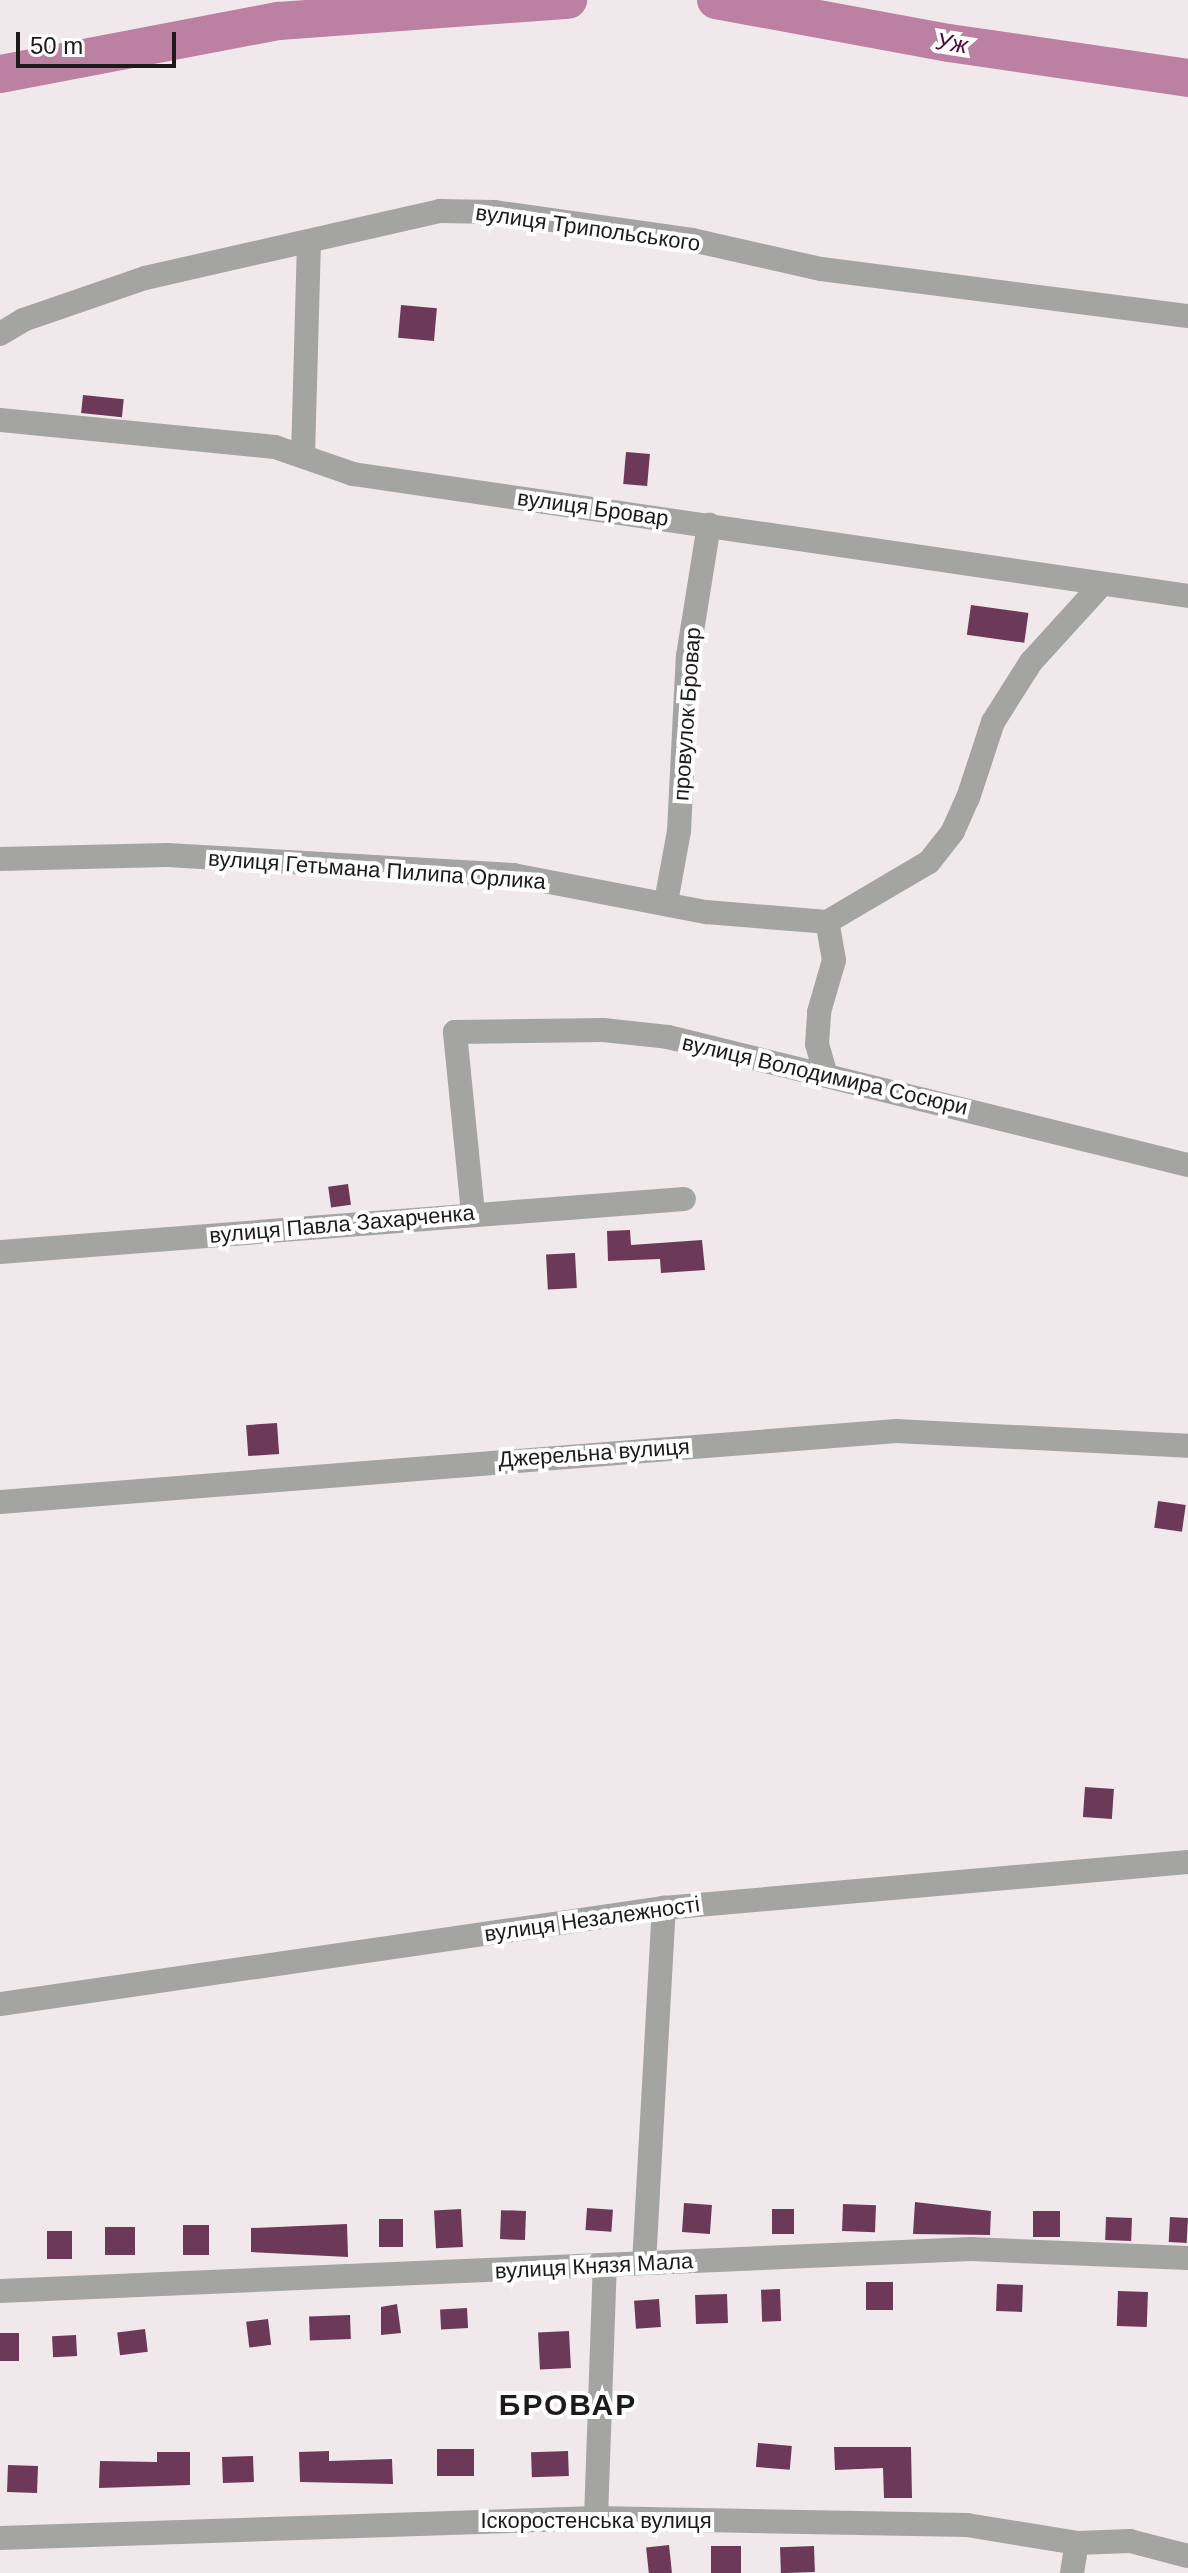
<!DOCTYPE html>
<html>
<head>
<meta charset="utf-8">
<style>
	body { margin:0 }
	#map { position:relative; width:1188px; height:2573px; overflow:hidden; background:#f1e8ec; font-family:Helvetica,sans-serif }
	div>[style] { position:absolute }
	.river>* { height:38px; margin:-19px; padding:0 19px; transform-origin:19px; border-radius:19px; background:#bc81a2 }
	.building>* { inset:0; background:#6d3958; transform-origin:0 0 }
	.minor>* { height:24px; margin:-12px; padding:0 12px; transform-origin:12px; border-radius:12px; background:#a4a5a2 }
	span { translate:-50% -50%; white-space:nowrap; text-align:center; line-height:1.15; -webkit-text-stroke:8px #fff; paint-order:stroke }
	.street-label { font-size:22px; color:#1d1a1b }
	.water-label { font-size:24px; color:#530b3b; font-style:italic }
	.district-label { font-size:30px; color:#1d1a1b; font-weight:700; letter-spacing:2px }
	.scale { position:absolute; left:16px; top:32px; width:160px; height:36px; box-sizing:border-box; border:4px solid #1d1a1b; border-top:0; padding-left:10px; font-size:24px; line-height:28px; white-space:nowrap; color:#1d1a1b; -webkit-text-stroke:6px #fff; paint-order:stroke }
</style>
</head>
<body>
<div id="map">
	<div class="river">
		<i style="left:716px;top:0;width:237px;rotate:10.5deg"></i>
		<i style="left:949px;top:43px;width:242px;rotate:8.3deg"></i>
		<i style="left:0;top:74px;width:284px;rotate:-10.8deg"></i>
		<i style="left:279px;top:21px;width:290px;rotate:-4.2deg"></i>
	</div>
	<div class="building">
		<i style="left:401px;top:305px;width:36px;height:33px;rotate:5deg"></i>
		<i style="left:83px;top:395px;width:41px;height:18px;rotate:6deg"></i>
		<i style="left:626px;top:452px;width:24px;height:32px;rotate:5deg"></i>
		<i style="left:971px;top:605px;width:58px;height:30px;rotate:8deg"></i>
		<i style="left:348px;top:1184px;width:21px;height:20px;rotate:82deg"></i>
		<i style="clip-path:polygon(630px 1230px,631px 1245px,702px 1240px,705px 1270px,661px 1273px,660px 1259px,608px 1261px,607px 1231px)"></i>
		<i style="left:575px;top:1253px;width:35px;height:29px;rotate:87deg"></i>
		<i style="left:277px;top:1423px;width:31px;height:31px;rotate:86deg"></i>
		<i style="left:1158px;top:1501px;width:28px;height:27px;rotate:8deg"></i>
		<i style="left:1085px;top:1787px;width:29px;height:30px;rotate:4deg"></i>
		<i style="clip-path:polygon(915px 2202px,991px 2211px,990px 2235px,913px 2234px)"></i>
		<i style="left:684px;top:2203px;width:28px;height:29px;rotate:4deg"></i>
		<i style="left:843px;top:2204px;width:33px;height:27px;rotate:2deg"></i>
		<i style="left:587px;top:2208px;width:26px;height:22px;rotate:4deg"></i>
		<i style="left:461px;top:2209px;width:38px;height:27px;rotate:87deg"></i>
		<i style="left:772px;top:2209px;width:22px;height:25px"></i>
		<i style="left:526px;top:2211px;width:29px;height:25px;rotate:92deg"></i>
		<i style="left:1033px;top:2211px;width:27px;height:26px"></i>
		<i style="left:1106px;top:2217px;width:26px;height:23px;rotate:2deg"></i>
		<i style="left:1170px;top:2217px;width:18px;height:25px;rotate:3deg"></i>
		<i style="left:379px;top:2219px;width:24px;height:28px"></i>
		<i style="clip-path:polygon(347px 2224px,348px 2257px,251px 2252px,251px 2228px)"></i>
		<i style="left:183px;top:2225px;width:26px;height:30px"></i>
		<i style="left:105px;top:2227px;width:30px;height:28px"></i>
		<i style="left:47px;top:2231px;width:25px;height:28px"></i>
		<i style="left:866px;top:2282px;width:27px;height:28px"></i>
		<i style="left:997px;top:2284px;width:26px;height:27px;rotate:2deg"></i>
		<i style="left:780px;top:2289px;width:32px;height:19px;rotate:88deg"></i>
		<i style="left:1118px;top:2291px;width:30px;height:35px;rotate:2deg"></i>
		<i style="left:727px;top:2294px;width:29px;height:32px;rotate:88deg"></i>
		<i style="left:659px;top:2299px;width:28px;height:25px;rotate:86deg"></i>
		<i style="clip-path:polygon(397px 2304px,401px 2333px,381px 2335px,381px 2307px)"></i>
		<i style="left:467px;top:2308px;width:20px;height:27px;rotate:87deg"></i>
		<i style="left:350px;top:2315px;width:24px;height:41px;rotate:88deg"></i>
		<i style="left:268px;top:2319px;width:26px;height:22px;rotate:83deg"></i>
		<i style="left:145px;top:2329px;width:23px;height:28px;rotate:83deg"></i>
		<i style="left:569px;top:2331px;width:37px;height:31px;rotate:87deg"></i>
		<i style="left:0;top:2333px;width:19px;height:28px"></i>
		<i style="left:76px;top:2335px;width:21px;height:24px;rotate:87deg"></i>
		<i style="left:758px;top:2443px;width:34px;height:24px;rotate:5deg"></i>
		<i style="clip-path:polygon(834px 2447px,911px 2447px,912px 2498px,884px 2498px,883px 2468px,835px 2470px)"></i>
		<i style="left:474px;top:2449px;width:27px;height:37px;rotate:90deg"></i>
		<i style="clip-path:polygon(329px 2451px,329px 2461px,392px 2459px,393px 2484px,300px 2482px,299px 2452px)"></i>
		<i style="left:568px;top:2451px;width:25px;height:37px;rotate:88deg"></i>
		<i style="clip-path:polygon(157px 2452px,190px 2452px,190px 2485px,99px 2488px,100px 2461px,157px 2462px)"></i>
		<i style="left:253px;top:2456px;width:26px;height:31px;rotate:88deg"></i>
		<i style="left:8px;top:2465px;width:30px;height:27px;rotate:2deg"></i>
		<i style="left:669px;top:2545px;width:28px;height:23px;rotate:84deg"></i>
		<i style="left:711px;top:2546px;width:30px;height:27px"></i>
		<i style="left:814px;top:2546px;width:26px;height:34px;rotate:88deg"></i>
	</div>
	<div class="minor">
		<i style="left:0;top:334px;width:27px;rotate:-31deg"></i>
		<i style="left:23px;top:320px;width:129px;rotate:-19deg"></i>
		<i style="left:145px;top:278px;width:303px;rotate:-12.8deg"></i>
		<i style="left:440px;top:211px;width:54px;rotate:1.1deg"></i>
		<i style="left:494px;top:212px;width:200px;rotate:8deg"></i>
		<i style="left:692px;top:240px;width:132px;rotate:12.7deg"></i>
		<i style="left:821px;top:269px;width:370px;rotate:7.3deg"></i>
		<i style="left:0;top:420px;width:276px;rotate:5.6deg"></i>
		<i style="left:275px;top:447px;width:83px;rotate:19.1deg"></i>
		<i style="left:353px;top:474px;width:844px;rotate:8.31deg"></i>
		<i style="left:303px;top:456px;width:214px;rotate:-88.4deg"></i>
		<i style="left:0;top:859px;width:167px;rotate:-1.4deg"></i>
		<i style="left:167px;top:855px;width:347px;rotate:3.3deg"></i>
		<i style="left:513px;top:875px;width:197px;rotate:10.9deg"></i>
		<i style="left:706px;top:912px;width:121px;rotate:4.7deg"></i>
		<i style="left:827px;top:922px;width:118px;rotate:-30.5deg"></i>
		<i style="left:929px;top:862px;width:39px;rotate:-52deg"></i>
		<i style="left:953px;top:831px;width:36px;rotate:-66deg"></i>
		<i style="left:968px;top:798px;width:80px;rotate:-71.8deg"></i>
		<i style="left:993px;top:722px;width:71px;rotate:-57.7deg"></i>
		<i style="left:1031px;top:662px;width:105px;rotate:-47.7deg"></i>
		<i style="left:666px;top:902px;width:72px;rotate:-79.6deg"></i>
		<i style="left:679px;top:831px;width:175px;rotate:-87.1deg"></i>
		<i style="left:688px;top:656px;width:133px;rotate:-80.9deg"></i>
		<i style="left:825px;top:1072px;width:29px;rotate:-106deg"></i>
		<i style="left:817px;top:1044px;width:32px;rotate:-86deg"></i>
		<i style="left:819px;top:1012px;width:54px;rotate:-73.9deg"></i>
		<i style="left:834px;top:960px;width:39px;rotate:-100deg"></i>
		<i style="left:473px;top:1213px;width:182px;rotate:-95.7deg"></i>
		<i style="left:455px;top:1032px;width:148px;rotate:-0.8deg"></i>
		<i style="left:603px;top:1030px;width:65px;rotate:6.1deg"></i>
		<i style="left:668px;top:1037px;width:536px;rotate:13.83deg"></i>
		<i style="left:0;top:1252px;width:686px;rotate:-4.43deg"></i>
		<i style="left:0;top:1502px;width:899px;rotate:-4.53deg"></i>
		<i style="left:896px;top:1431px;width:292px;rotate:2.9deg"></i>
		<i style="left:0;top:2004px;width:671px;rotate:-8.23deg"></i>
		<i style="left:664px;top:1908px;width:526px;rotate:-5.02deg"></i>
		<i style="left:644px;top:2263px;width:356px;rotate:-86.8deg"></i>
		<i style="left:0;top:2291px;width:972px;rotate:-2.48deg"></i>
		<i style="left:971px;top:2249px;width:217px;rotate:2.4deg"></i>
		<i style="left:596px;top:2518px;width:252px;rotate:-88deg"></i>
		<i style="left:0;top:2538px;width:596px;rotate:-1.92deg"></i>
		<i style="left:596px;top:2518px;width:371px;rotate:1.1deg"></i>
		<i style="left:967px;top:2525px;width:111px;rotate:9.3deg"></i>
		<i style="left:1077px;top:2543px;width:53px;rotate:-2.2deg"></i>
		<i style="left:1130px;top:2541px;width:60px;rotate:14.5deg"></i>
		<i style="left:1072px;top:2573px;width:30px;rotate:-81deg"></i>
	</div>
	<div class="street-label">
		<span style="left:588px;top:228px;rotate:8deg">вулиця Трипольського</span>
		<span style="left:593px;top:508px;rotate:8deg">вулиця Бровар</span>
		<span style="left:687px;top:714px;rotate:-86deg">провулок Бровар</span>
		<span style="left:377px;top:870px;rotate:4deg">вулиця Гетьмана Пилипа Орлика</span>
		<span style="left:825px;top:1075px;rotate:13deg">вулиця Володимира Сосюри</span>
		<span style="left:342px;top:1224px;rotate:-5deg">вулиця Павла Захарченка</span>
		<span style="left:594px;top:1453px;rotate:-4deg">Джерельна вулиця</span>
		<span style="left:592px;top:1919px;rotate:-8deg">вулиця Незалежності</span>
		<span style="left:594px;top:2266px;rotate:-3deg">вулиця Князя Мала</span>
		<span style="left:596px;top:2521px">Іскоростенська вулиця</span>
	</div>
	<div class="water-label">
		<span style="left:952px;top:43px;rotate:9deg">Уж</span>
	</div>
	<div class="district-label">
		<span style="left:568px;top:2405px">БРОВАР</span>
	</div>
	<div class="scale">50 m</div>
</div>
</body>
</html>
